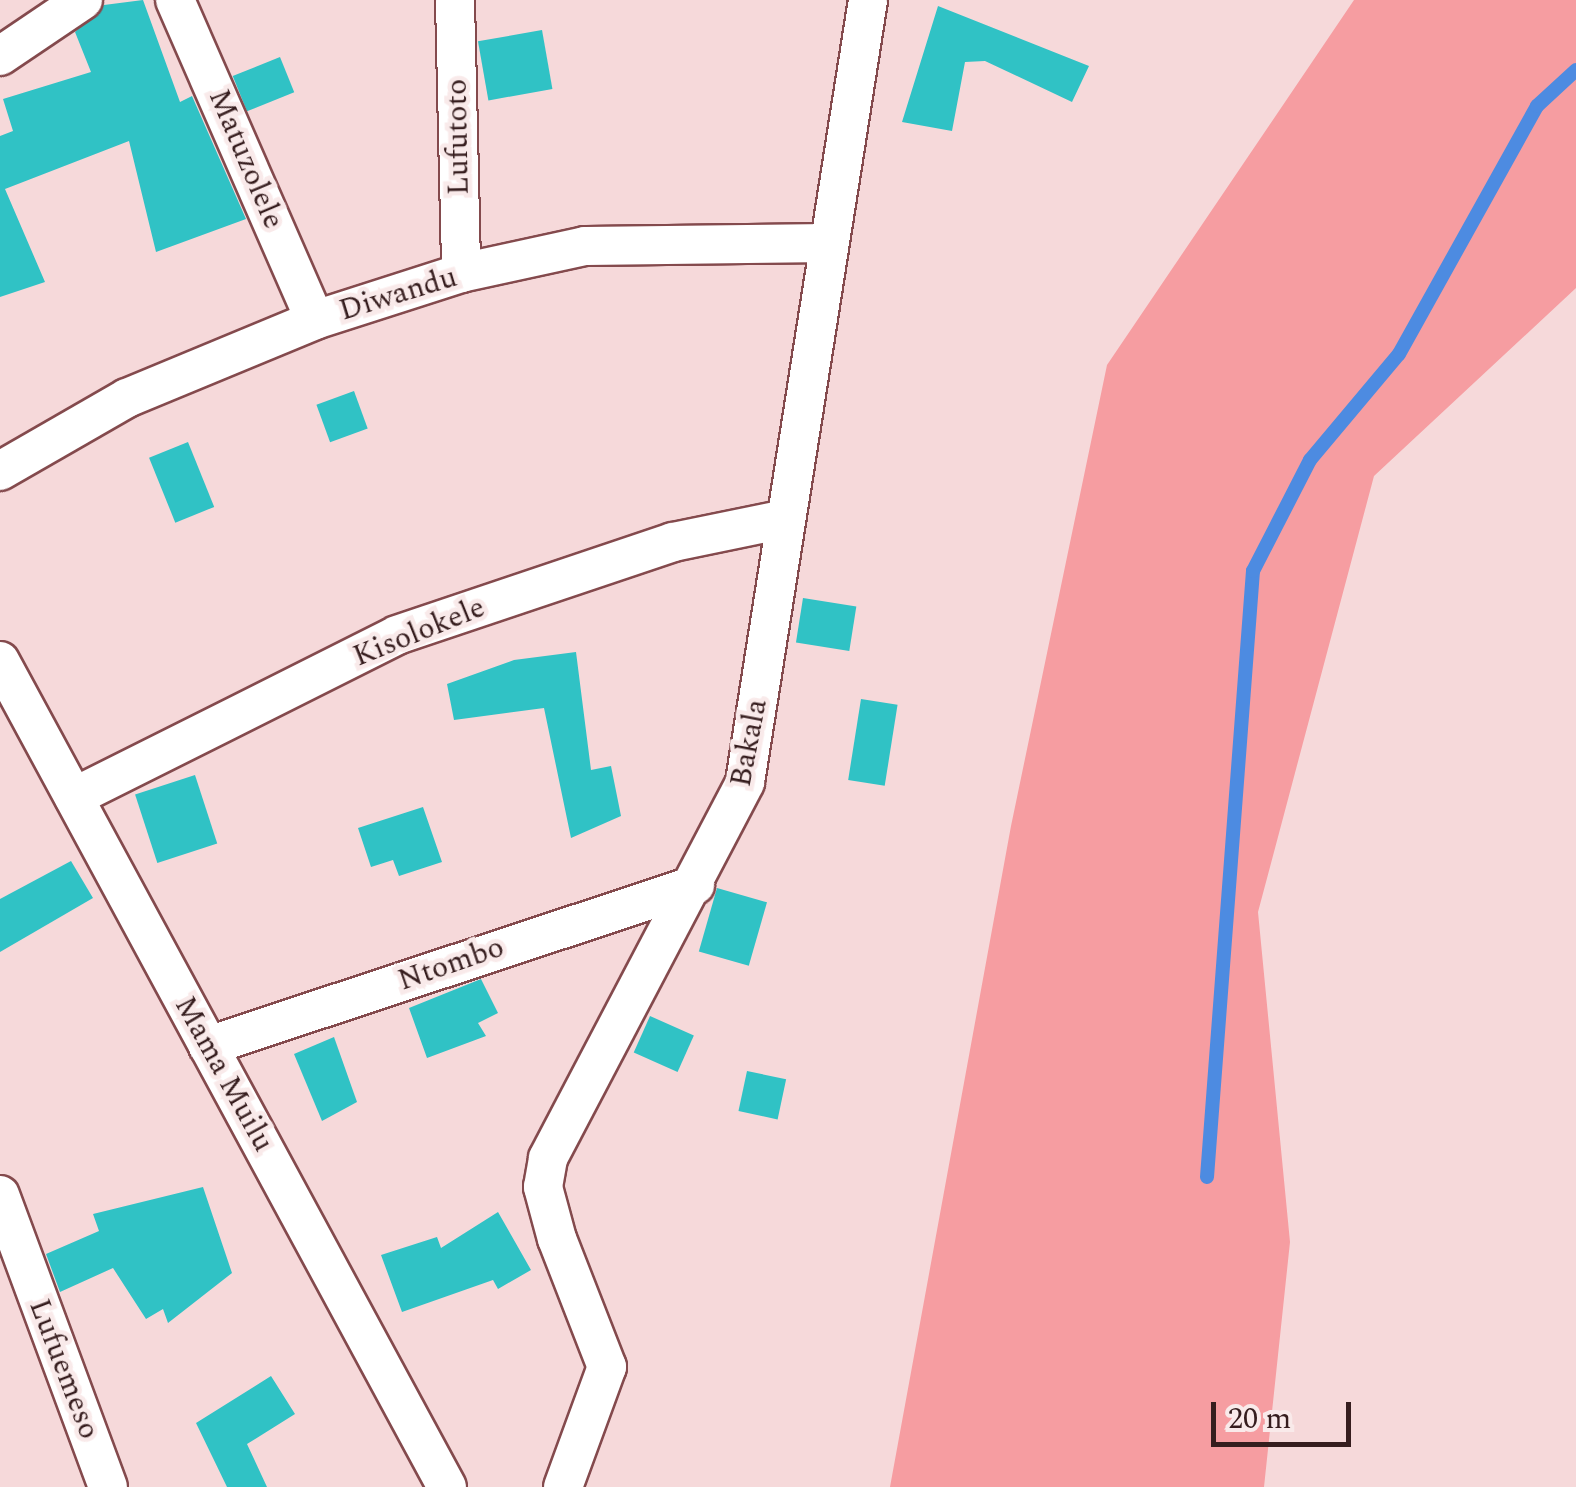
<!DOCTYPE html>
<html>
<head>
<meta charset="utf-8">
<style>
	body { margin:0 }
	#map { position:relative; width:1576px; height:1487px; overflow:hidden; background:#f6d9da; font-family:Spectral,serif }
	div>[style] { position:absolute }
	.green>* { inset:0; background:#f69da1 }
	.stream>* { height:14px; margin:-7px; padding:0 7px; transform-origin:7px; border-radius:7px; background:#4d8be1 }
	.building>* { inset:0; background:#30c2c5; transform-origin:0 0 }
	.roads { filter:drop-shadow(2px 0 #844a4d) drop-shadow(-2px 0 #844a4d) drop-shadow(0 2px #844a4d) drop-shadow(0 -2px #844a4d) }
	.street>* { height:38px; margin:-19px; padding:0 19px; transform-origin:19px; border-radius:19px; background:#fff }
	span { translate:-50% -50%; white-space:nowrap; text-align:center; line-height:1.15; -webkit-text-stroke:9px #f9eaea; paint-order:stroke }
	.street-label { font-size:30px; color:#361d1e }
	.scale { position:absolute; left:1211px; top:1402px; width:140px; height:45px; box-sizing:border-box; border:5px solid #361d1e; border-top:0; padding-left:12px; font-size:30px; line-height:35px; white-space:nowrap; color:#361d1e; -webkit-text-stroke:8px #f9eaea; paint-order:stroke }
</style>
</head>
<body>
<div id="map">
	<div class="green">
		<i style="clip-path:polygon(1354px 0,1576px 0,1576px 288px,1374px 476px,1258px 912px,1290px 1242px,1264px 1487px,890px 1487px,1011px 826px,1107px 365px)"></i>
	</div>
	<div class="stream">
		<i style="left:1207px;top:1177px;width:608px;rotate:-85.66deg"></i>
		<i style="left:1253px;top:571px;width:125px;rotate:-62.8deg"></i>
		<i style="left:1310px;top:460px;width:138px;rotate:-50deg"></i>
		<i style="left:1399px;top:354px;width:284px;rotate:-60.9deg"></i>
		<i style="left:1537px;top:106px;width:53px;rotate:-42.7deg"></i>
	</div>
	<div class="building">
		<i style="clip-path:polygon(143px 0,180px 102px,192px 96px,246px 219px,156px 252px,129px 141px,5px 189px,45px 282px,0 297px,0 136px,13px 131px,3px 99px,91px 72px,75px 32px,104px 5px)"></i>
		<i style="clip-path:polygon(938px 6px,1089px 66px,1072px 102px,985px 61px,965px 62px,952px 131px,902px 122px)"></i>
		<i style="left:542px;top:30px;width:60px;height:65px;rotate:80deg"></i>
		<i style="left:280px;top:57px;width:38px;height:51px;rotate:68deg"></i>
		<i style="left:354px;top:391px;width:40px;height:40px;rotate:70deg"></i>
		<i style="left:188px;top:442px;width:70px;height:42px;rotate:68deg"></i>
		<i style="left:803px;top:598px;width:54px;height:45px;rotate:9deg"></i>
		<i style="clip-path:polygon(576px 652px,591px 770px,611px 766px,621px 816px,571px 838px,544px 708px,454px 720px,447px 684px,514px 660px)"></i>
		<i style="left:861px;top:699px;width:37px;height:82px;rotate:9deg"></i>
		<i style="left:195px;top:775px;width:72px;height:63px;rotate:72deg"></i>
		<i style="clip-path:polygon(423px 807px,442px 862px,399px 876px,393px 860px,371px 867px,358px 828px)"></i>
		<i style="clip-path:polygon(71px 861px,93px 898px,0 952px,0 899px)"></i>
		<i style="left:717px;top:888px;width:52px;height:66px;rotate:16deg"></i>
		<i style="clip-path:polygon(481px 979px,498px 1013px,478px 1023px,486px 1036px,427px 1058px,409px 1008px)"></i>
		<i style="left:650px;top:1016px;width:48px;height:40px;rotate:24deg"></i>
		<i style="clip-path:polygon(334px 1037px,357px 1102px,322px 1121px,294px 1054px)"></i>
		<i style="left:747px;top:1071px;width:40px;height:41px;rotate:12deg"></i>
		<i style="clip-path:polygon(203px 1187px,232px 1273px,168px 1323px,163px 1309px,146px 1319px,113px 1268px,60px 1292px,46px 1254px,99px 1231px,93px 1214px)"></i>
		<i style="clip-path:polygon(498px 1212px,531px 1270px,498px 1289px,493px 1280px,402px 1312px,381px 1255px,437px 1237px,441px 1248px)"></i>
		<i style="clip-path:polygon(271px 1376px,295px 1414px,247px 1444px,267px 1487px,227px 1487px,196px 1423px)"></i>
	</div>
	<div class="roads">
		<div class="street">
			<i style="left:175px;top:0;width:349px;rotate:66.4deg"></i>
			<i style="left:455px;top:0;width:273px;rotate:88.7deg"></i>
			<i style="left:0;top:56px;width:100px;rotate:-34deg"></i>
			<i style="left:0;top:471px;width:146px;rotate:-29.9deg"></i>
			<i style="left:127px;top:398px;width:204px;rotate:-22.5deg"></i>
			<i style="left:315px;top:320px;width:153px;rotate:-17.8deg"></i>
			<i style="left:461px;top:273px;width:127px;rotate:-12.3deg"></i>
			<i style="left:585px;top:246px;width:244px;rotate:-0.7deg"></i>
			<i style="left:0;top:661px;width:939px;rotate:61.58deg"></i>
			<i style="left:74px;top:797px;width:361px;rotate:-26.6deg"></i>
			<i style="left:397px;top:635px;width:291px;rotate:-18.6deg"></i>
			<i style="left:673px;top:542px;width:114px;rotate:-11.6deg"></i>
			<i style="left:208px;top:1046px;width:513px;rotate:-18.29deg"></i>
			<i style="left:0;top:1195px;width:311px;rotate:69.7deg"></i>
			<i style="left:563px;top:1487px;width:128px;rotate:-69.9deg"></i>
			<i style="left:607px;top:1367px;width:137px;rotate:-111.3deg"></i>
			<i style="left:557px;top:1239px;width:54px;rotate:-105.1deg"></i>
			<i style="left:543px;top:1187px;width:29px;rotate:-80deg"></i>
			<i style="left:548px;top:1158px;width:424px;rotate:-62.3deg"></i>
			<i style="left:745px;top:782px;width:792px;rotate:-81.06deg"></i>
		</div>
	</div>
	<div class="street-label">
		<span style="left:458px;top:137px;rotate:-91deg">Lufutoto</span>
		<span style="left:246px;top:159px;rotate:67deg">Matuzolele</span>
		<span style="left:398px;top:294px;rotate:-17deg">Diwandu</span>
		<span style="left:419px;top:632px;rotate:-22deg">Kisolokele</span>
		<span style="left:749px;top:743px;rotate:-79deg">Bakala</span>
		<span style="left:451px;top:964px;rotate:-19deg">Ntombo</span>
		<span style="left:224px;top:1074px;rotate:61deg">Mama Muilu</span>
		<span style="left:64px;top:1369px;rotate:69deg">Lufuemeso</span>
	</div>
	<div class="scale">20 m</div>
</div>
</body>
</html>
